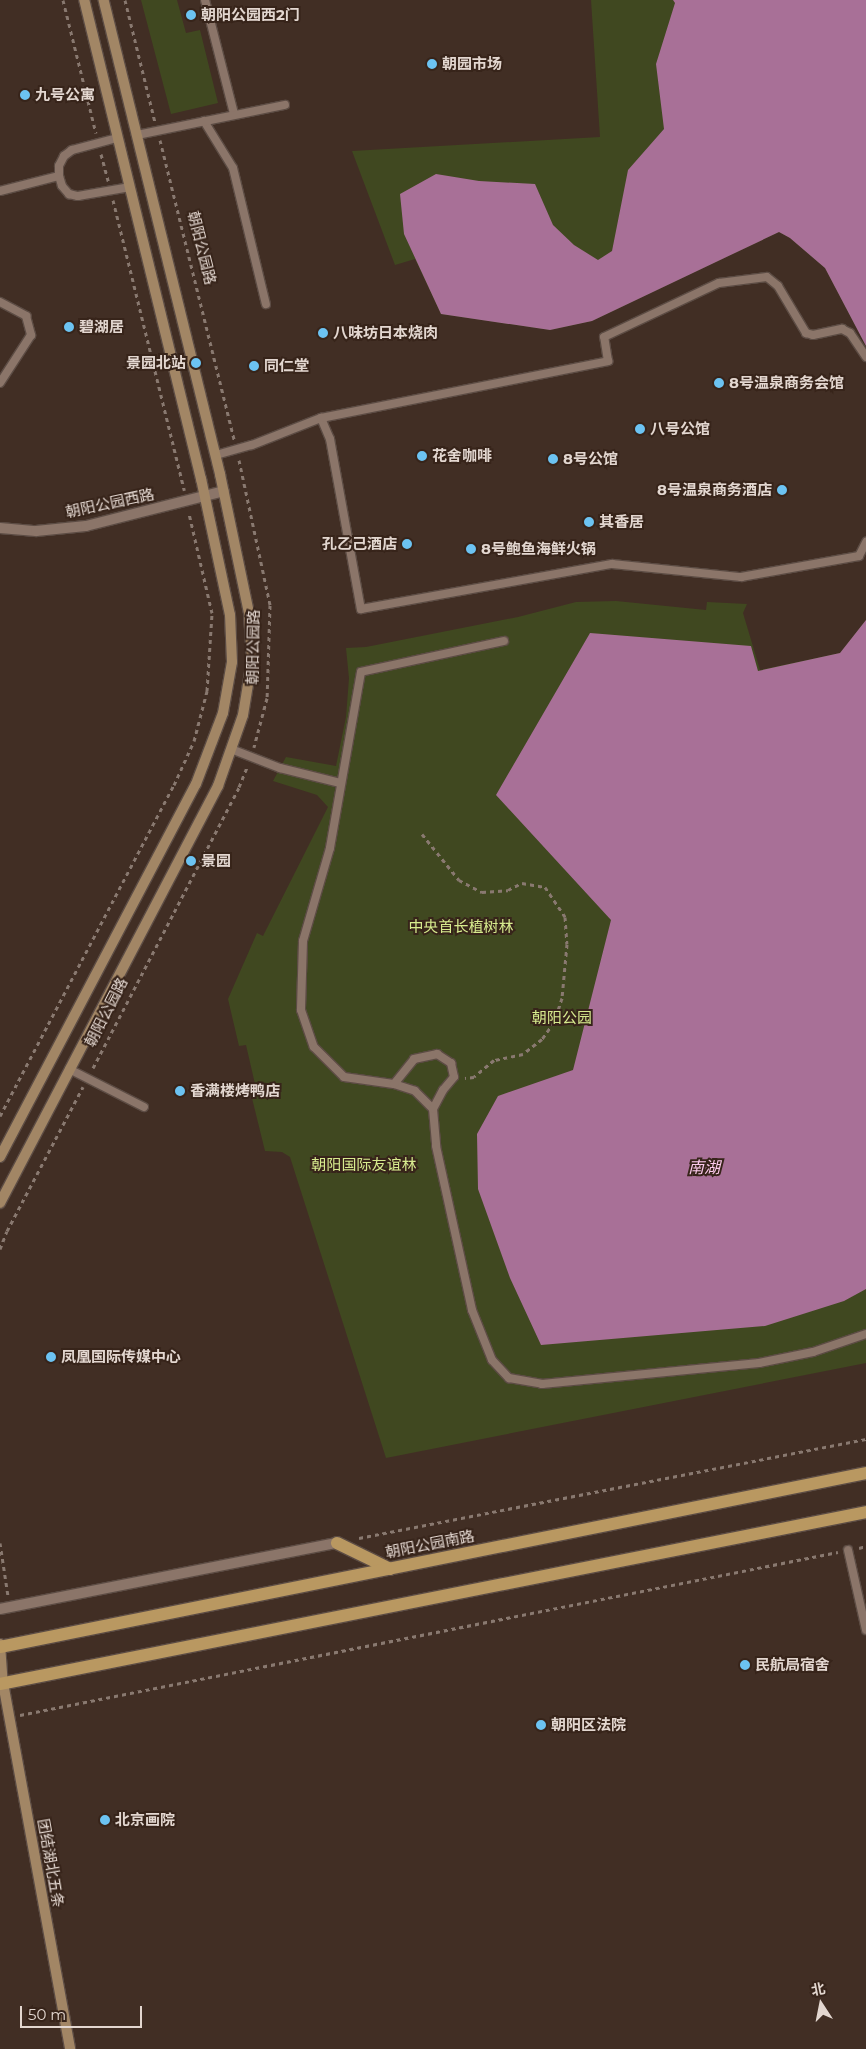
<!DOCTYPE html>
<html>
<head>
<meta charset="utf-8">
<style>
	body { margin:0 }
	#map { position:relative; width:866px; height:2049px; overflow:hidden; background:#412e24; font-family:Montserrat,"Noto Sans SC",sans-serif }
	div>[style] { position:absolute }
	.green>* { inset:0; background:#404820 }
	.water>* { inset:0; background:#a87097 }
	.path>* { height:3px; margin-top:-1.5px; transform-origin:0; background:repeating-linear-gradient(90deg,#897970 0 4px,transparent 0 8px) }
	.roads { filter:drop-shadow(1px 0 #5c4c44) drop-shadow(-1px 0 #5c4c44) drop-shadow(0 1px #5c4c44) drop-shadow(0 -1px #5c4c44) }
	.lane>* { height:8px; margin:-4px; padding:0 4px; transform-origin:4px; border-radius:4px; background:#8b7569 }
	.street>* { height:10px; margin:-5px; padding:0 5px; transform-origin:5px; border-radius:5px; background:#8b7569 }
	.secondary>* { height:10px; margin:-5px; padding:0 5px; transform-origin:5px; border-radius:5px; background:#a28665 }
	.primary>* { height:12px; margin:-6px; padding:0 6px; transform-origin:6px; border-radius:6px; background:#b99861 }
	.dots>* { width:14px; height:14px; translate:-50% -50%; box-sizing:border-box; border:2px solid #37241a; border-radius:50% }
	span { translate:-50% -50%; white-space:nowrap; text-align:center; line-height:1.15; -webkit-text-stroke:4px #37241a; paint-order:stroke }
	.poi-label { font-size:15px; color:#e3d7d0; font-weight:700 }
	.left { translate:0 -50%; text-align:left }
	.right { translate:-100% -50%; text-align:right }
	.street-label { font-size:15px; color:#e3d7d0 }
	.park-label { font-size:15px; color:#d7eb8e }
	.water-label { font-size:16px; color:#fccaec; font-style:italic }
	.north { position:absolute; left:796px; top:1979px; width:50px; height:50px; -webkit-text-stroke:4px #37241a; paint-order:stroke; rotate:349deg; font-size:14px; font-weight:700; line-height:20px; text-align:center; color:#e3d7d0 }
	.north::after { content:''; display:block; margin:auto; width:18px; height:22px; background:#e3d7d0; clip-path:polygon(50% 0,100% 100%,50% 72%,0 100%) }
	.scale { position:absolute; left:20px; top:2006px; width:122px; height:22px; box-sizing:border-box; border:2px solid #e3d7d0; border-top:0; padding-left:6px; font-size:15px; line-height:18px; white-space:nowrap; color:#e3d7d0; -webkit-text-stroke:4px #37241a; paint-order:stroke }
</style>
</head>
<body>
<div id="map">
	<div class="green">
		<i style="clip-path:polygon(141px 0,177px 0,186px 33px,200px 30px,218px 103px,171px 114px)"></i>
		<i style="clip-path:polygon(591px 0,866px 0,866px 346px,825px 268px,790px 238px,779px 232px,592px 321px,550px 330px,441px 314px,415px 259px,395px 265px,352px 151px,600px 137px)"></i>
		<i style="clip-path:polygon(616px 601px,706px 610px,707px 602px,747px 604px,743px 613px,760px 670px,840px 653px,866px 620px,866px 1363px,386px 1458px,290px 1157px,282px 1152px,265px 1151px,249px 1086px,255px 1084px,246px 1045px,239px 1046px,228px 999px,257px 933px,263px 936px,328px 807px,317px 795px,273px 781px,286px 757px,336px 766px,346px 717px,349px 678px,346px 648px,366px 647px,518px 617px,576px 602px)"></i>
	</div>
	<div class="water">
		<i style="clip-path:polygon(673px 0,866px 0,866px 346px,825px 268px,790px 238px,779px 232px,592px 321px,550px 330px,441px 314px,404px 234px,400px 194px,436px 174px,479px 181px,535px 184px,553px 225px,574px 245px,598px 260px,612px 251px,628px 170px,664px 129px,656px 64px,675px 3px)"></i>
		<i style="clip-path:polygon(866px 620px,866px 1289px,844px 1301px,765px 1326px,541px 1345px,510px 1278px,478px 1189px,477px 1134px,498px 1096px,573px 1070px,611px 920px,496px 795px,590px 633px,751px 646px,758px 671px,840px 653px)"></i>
	</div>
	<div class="path">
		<i style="left:63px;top:0;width:137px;rotate:76.1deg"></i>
		<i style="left:125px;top:0;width:126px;rotate:76.2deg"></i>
		<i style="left:160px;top:140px;width:309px;rotate:76.1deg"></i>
		<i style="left:101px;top:154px;width:28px;rotate:75deg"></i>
		<i style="left:113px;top:200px;width:299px;rotate:76.2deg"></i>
		<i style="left:239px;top:460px;width:148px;rotate:77.9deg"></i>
		<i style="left:270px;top:605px;width:93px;rotate:91.8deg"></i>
		<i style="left:267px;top:698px;width:51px;rotate:104.9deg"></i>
		<i style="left:422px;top:834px;width:59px;rotate:51.2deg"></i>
		<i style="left:459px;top:880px;width:26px;rotate:28deg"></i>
		<i style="left:482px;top:892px;width:26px;rotate:-4deg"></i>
		<i style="left:508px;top:890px;width:16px;rotate:-27deg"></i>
		<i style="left:522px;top:883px;width:23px;rotate:10deg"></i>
		<i style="left:545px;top:887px;width:36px;rotate:56deg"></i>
		<i style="left:565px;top:917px;width:27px;rotate:86deg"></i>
		<i style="left:567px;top:944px;width:54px;rotate:95.3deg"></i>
		<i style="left:562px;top:998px;width:25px;rotate:108deg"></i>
		<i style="left:554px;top:1022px;width:21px;rotate:125deg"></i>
		<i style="left:542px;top:1039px;width:24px;rotate:142deg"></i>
		<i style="left:523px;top:1054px;width:30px;rotate:168deg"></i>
		<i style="left:494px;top:1060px;width:26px;rotate:140deg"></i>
		<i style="left:474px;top:1077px;width:9px;rotate:174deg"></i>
		<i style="left:93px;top:1068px;width:317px;rotate:-62.5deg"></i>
		<i style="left:239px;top:787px;width:22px;rotate:-68deg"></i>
		<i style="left:0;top:1116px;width:374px;rotate:-62.3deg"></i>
		<i style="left:174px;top:785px;width:48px;rotate:-65.6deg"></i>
		<i style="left:194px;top:741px;width:52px;rotate:-75.4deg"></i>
		<i style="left:207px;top:691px;width:78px;rotate:-86.3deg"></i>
		<i style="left:212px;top:613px;width:103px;rotate:-103deg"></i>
		<i style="left:0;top:1249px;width:19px;rotate:-69deg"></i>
		<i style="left:7px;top:1231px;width:163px;rotate:-62.2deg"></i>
		<i style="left:359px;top:1538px;width:517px;rotate:-11.05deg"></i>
		<i style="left:0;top:1543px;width:54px;rotate:81.4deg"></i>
		<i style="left:859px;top:1548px;width:7px;rotate:-16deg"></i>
		<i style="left:20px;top:1715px;width:834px;rotate:-11.27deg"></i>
	</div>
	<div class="roads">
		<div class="lane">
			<i style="left:205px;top:0;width:118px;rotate:75.7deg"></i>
			<i style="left:204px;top:121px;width:55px;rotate:58.3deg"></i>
			<i style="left:233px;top:168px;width:140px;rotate:76.4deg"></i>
			<i style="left:137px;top:135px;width:151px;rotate:-11.5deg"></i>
			<i style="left:117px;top:138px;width:47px;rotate:165.1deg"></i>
			<i style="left:72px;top:150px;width:10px;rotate:143deg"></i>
			<i style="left:64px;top:156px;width:11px;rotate:117deg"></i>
			<i style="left:59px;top:166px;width:10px;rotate:90deg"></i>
			<i style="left:59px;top:176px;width:10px;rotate:73deg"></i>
			<i style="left:62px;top:186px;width:11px;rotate:49deg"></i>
			<i style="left:69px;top:194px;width:9px;rotate:13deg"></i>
			<i style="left:78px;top:196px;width:53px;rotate:-9.8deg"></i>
			<i style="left:0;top:191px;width:61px;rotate:-14.3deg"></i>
			<i style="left:0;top:302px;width:30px;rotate:28deg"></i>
			<i style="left:26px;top:316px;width:20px;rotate:75deg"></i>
			<i style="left:31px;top:335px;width:57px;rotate:122.9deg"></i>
			<i style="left:321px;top:418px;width:23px;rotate:67deg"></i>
			<i style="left:330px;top:439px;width:173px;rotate:79.7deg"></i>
			<i style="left:361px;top:609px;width:255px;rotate:-10.2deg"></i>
			<i style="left:612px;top:564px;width:130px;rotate:5.8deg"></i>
			<i style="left:741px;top:577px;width:120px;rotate:-10.1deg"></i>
			<i style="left:859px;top:556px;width:16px;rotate:-63deg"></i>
			<i style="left:216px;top:455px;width:37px;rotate:-16deg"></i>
			<i style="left:252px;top:445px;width:74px;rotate:-21.4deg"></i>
			<i style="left:321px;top:418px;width:293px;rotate:-11.2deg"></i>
			<i style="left:608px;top:361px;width:24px;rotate:-99deg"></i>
			<i style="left:604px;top:337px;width:127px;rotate:-25.2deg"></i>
			<i style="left:719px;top:283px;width:48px;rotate:-7.1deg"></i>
			<i style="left:767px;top:277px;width:14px;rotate:39deg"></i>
			<i style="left:778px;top:286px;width:55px;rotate:59.2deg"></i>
			<i style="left:806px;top:333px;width:7px;rotate:16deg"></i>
			<i style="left:813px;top:335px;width:30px;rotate:-12deg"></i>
			<i style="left:842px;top:329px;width:9px;rotate:27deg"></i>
			<i style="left:850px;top:333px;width:29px;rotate:56deg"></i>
			<i style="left:504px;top:641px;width:146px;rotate:167.8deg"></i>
			<i style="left:361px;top:672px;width:179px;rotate:100deg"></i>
			<i style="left:330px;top:848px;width:97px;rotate:106.2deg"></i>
			<i style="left:303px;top:941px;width:69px;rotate:91.7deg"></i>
			<i style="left:301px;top:1010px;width:39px;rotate:71deg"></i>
			<i style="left:314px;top:1047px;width:42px;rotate:45deg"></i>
			<i style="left:344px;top:1077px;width:50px;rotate:8deg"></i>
			<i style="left:394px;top:1084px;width:22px;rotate:18deg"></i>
			<i style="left:415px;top:1091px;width:25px;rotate:45deg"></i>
			<i style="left:433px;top:1109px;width:37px;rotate:85deg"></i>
			<i style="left:436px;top:1146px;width:168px;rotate:77.6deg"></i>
			<i style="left:472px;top:1310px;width:54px;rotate:68.2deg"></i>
			<i style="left:492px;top:1360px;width:25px;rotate:47deg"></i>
			<i style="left:509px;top:1378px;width:34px;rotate:10deg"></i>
			<i style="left:542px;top:1384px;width:218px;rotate:-5.5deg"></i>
			<i style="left:759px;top:1363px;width:55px;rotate:-11.5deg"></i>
			<i style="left:813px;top:1352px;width:56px;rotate:-18.8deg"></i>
			<i style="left:231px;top:749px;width:53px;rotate:21.2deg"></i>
			<i style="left:280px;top:768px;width:62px;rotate:14deg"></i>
			<i style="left:69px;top:1069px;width:84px;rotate:26.9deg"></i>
			<i style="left:394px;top:1084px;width:32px;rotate:-51deg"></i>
			<i style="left:414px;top:1059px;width:24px;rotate:-12deg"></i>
			<i style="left:437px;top:1054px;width:17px;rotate:33deg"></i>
			<i style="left:451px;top:1063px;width:14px;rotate:78deg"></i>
			<i style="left:454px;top:1077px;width:17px;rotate:130deg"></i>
			<i style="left:443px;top:1090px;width:21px;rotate:118deg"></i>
			<i style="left:848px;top:1550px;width:82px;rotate:77.3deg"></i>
		</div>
		<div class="street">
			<i style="left:0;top:528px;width:36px;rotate:5deg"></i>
			<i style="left:36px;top:531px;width:50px;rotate:-5.7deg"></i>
			<i style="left:86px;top:526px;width:142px;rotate:-14.2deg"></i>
			<i style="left:0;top:1609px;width:343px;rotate:-11.1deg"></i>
		</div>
		<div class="secondary">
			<i style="left:0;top:1157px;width:421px;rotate:-62.3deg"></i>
			<i style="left:196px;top:784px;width:76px;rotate:-69.2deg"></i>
			<i style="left:223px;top:713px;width:52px;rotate:-80deg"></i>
			<i style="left:232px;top:662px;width:47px;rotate:-92.4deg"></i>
			<i style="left:230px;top:615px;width:139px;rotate:-102deg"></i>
			<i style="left:201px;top:479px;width:493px;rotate:-103.7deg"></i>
			<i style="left:0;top:1203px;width:471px;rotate:-62.4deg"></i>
			<i style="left:218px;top:786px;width:75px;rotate:-70.6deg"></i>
			<i style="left:243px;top:715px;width:56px;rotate:-80.7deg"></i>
			<i style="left:252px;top:660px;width:47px;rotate:-93.7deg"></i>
			<i style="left:249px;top:613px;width:142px;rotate:-101.8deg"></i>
			<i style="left:220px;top:474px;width:488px;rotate:-103.8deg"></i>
			<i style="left:0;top:1644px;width:39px;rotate:86deg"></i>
			<i style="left:3px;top:1683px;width:372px;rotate:79.6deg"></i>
		</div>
		<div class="primary">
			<i style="left:337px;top:1543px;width:59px;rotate:26.1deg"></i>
			<i style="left:0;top:1647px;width:883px;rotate:-11.36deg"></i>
			<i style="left:0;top:1684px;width:883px;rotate:-11.23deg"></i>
		</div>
	</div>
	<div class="dots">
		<i style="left:191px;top:15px;background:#6cc3f2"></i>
		<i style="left:432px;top:64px;background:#6cc3f2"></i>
		<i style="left:25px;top:95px;background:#6cc3f2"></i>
		<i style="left:69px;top:327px;background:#6cc3f2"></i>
		<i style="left:323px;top:333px;background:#6cc3f2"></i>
		<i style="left:196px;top:363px;background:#6cc3f2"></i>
		<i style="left:254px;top:366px;background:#6cc3f2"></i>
		<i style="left:719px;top:383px;background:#6cc3f2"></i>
		<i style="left:640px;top:429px;background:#6cc3f2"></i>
		<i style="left:422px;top:456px;background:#6cc3f2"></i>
		<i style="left:553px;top:459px;background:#6cc3f2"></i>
		<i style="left:782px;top:490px;background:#6cc3f2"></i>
		<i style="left:589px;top:522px;background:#6cc3f2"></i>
		<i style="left:407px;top:544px;background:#6cc3f2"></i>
		<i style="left:471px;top:549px;background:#6cc3f2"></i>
		<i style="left:191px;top:861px;background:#6cc3f2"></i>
		<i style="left:180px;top:1091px;background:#6cc3f2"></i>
		<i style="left:51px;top:1357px;background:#6cc3f2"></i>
		<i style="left:745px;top:1665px;background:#6cc3f2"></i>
		<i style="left:541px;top:1725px;background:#6cc3f2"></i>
		<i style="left:105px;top:1820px;background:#6cc3f2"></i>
	</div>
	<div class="poi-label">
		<span class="left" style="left:201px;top:15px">朝阳公园西2门</span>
		<span class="left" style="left:442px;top:64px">朝园市场</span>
		<span class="left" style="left:35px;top:95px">九号公寓</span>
		<span class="left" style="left:79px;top:327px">碧湖居</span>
		<span class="left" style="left:333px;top:333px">八味坊日本烧肉</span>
		<span class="right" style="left:186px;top:363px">景园北站</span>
		<span class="left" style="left:264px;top:366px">同仁堂</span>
		<span class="left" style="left:729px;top:383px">8号温泉商务会馆</span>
		<span class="left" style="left:650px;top:429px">八号公馆</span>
		<span class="left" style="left:432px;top:456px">花舍咖啡</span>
		<span class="left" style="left:563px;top:459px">8号公馆</span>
		<span class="right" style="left:772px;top:490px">8号温泉商务酒店</span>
		<span class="left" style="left:599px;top:522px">其香居</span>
		<span class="right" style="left:397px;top:544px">孔乙己酒店</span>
		<span class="left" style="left:481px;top:549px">8号鲍鱼海鲜火锅</span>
		<span class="left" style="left:201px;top:861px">景园</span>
		<span class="left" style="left:190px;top:1091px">香满楼烤鸭店</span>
		<span class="left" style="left:61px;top:1357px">凤凰国际传媒中心</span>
		<span class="left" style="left:755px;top:1665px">民航局宿舍</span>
		<span class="left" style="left:551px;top:1725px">朝阳区法院</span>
		<span class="left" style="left:115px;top:1820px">北京画院</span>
	</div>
	<div class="street-label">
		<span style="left:202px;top:248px;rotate:76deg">朝阳公园路</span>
		<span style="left:110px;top:503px;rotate:-12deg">朝阳公园西路</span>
		<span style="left:253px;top:647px;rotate:-89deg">朝阳公园路</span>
		<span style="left:106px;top:1012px;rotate:-63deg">朝阳公园路</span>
		<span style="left:430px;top:1544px;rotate:-11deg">朝阳公园南路</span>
		<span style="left:51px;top:1863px;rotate:80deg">团结湖北五条</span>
	</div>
	<div class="park-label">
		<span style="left:461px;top:927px">中央首长植树林</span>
		<span style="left:562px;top:1018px">朝阳公园</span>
		<span style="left:364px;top:1165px">朝阳国际友谊林</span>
	</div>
	<div class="water-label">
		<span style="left:704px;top:1168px">南湖</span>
	</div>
	<div class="north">北</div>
	<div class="scale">50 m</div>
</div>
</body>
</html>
